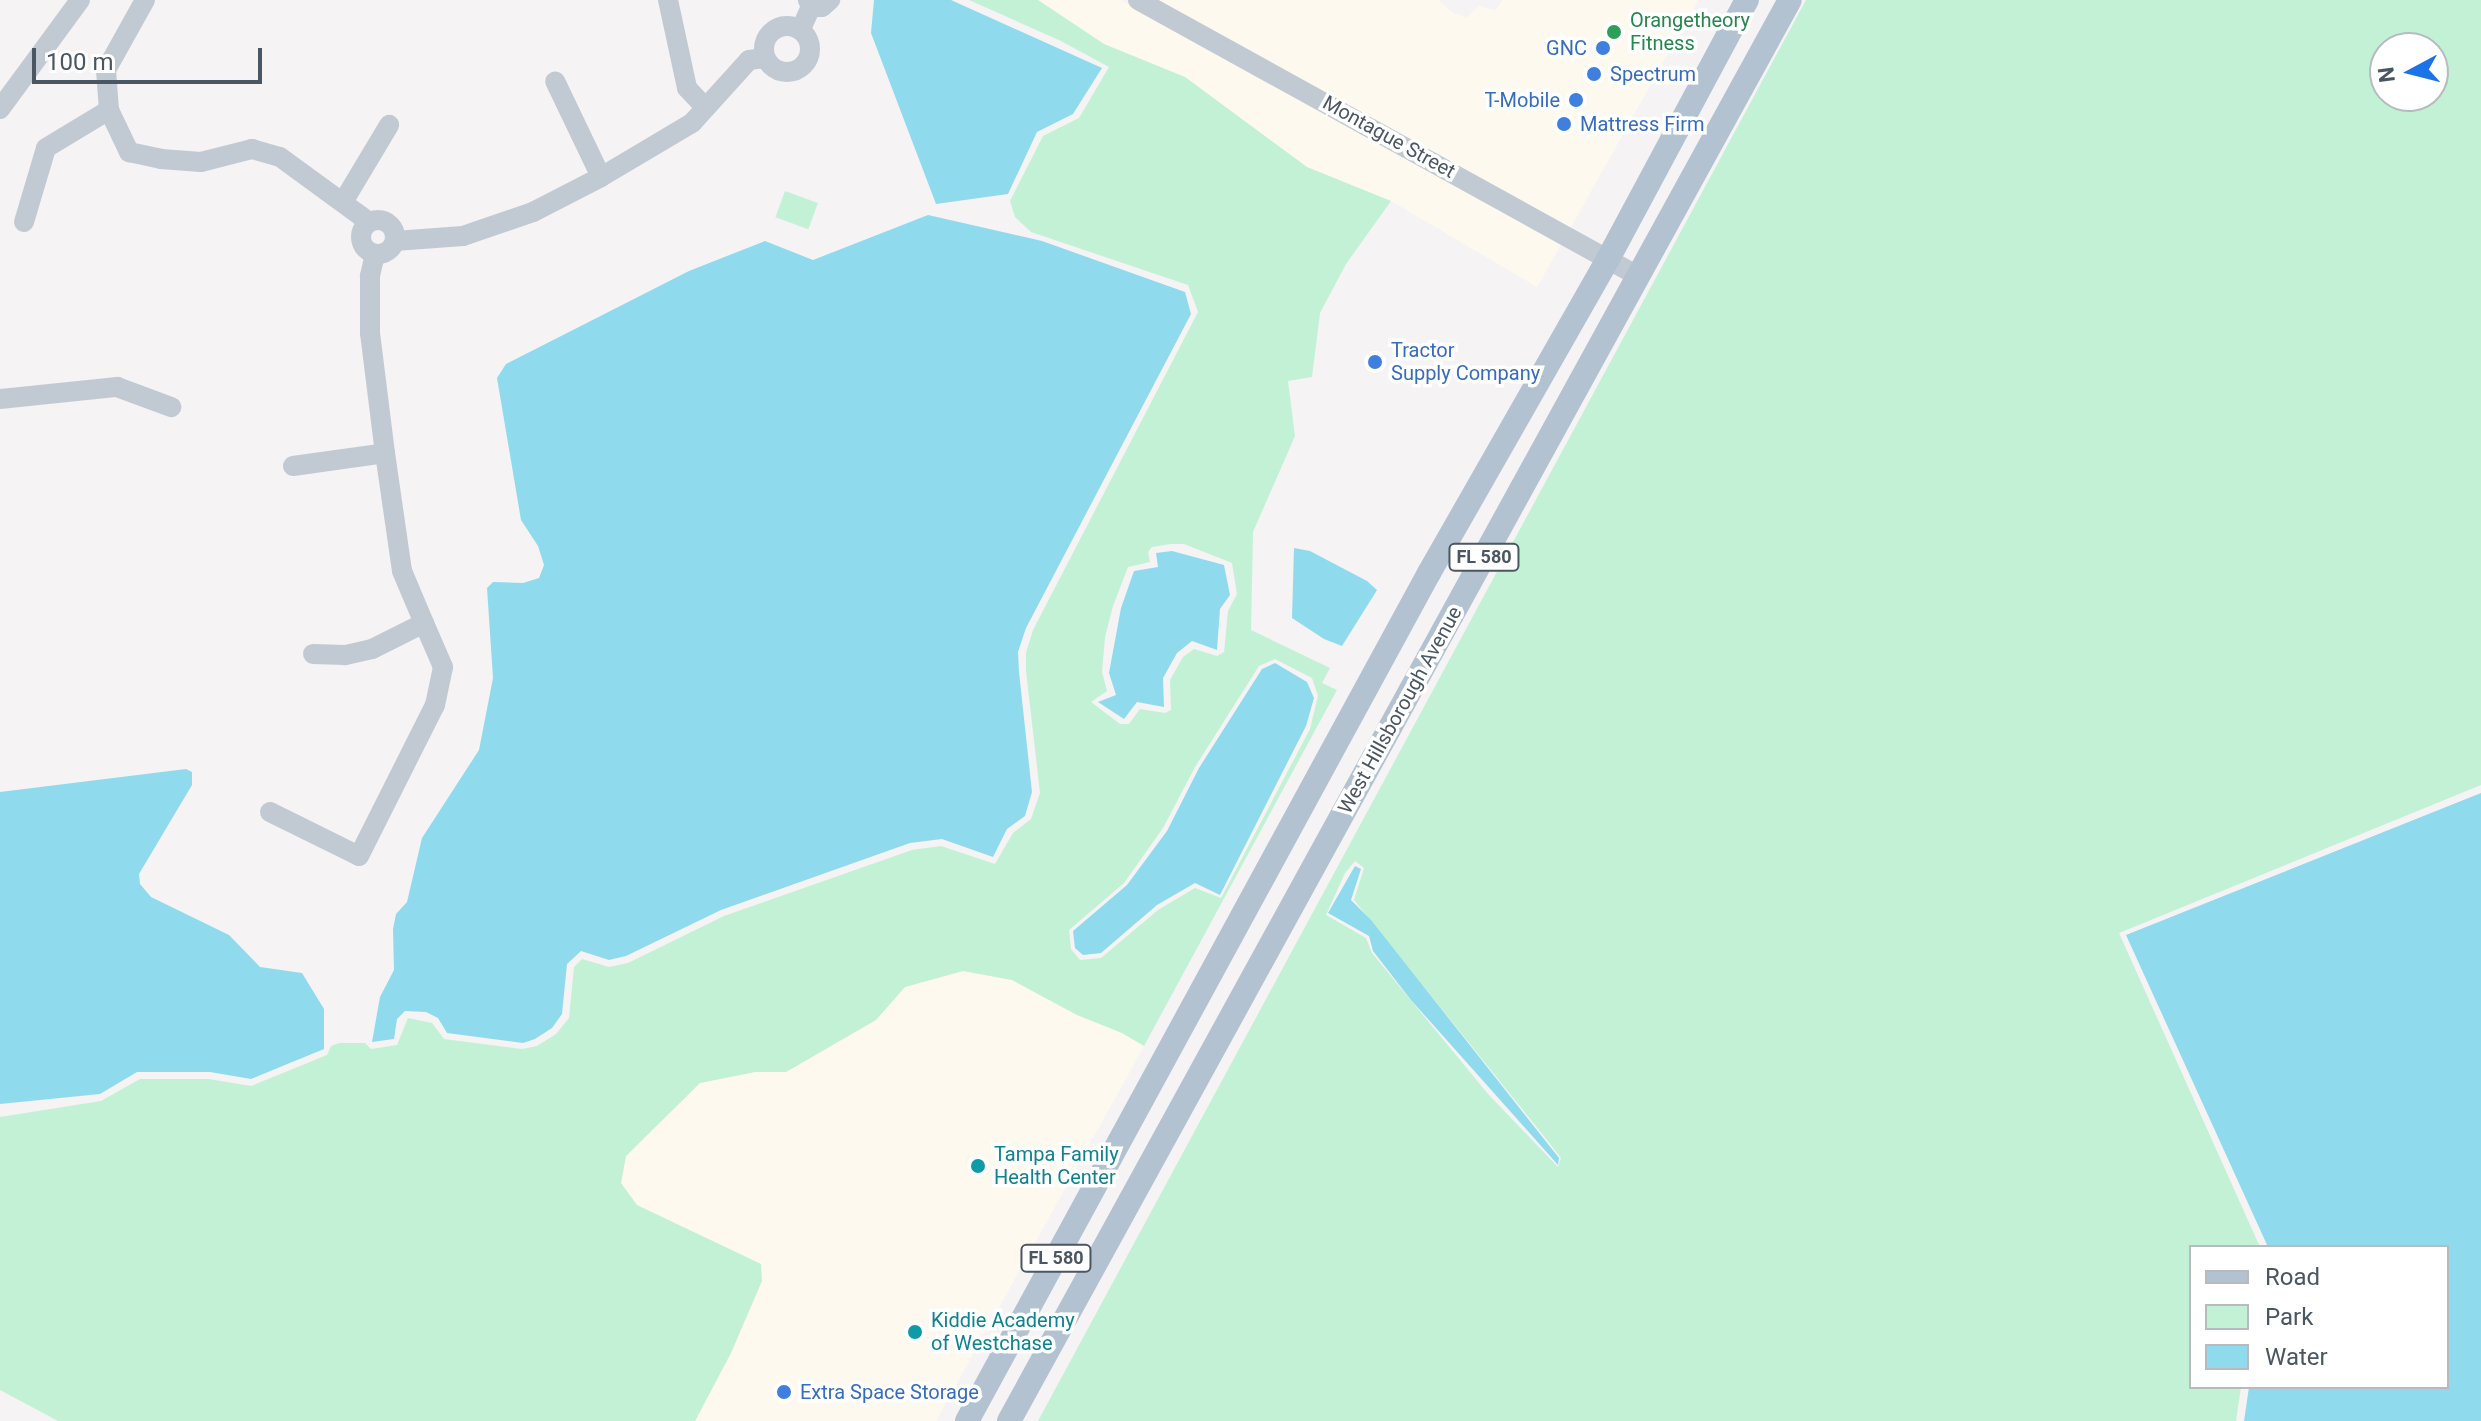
<!DOCTYPE html>
<html>
<head>
<meta charset="utf-8">
<style>
	body { margin:0 }
	#map { position:relative; width:2481px; height:1421px; overflow:hidden; background:#f5f3f3; font-family:Roboto,sans-serif }
	div>[style] { position:absolute }
	.commercial>* { inset:0; background:#fdf9ef }
	.green>* { inset:0; background:#c3f1d5; transform-origin:0 0 }
	.water>* { inset:0; background:#90daee }
	.minor>* { height:20px; margin:-10px; padding:0 10px; transform-origin:10px; border-radius:10px; background:#c1cad2 }
	.minor>.ring { margin:-10px; padding:0; box-sizing:content-box; background:none; border:20px solid #c1cad2; border-radius:50% }
	.major>* { height:24px; margin:-12px; padding:0 12px; transform-origin:12px; border-radius:12px; background:#b3c2d1 }
	.dots>* { width:22px; height:22px; translate:-50% -50%; box-sizing:border-box; border:4px solid #fff; border-radius:50% }
	span { translate:-50% -50%; white-space:nowrap; text-align:center; line-height:1.15; -webkit-text-stroke:7px #fff; paint-order:stroke }
	.shield-label span { padding:2px 6px; background:#fff; border:2px solid; border-radius:6px; -webkit-text-stroke-width:0 }
	.shield-label { font-size:18px; color:#4a5661; font-weight:700 }
	.leisure-label { font-size:20px; color:#27864d }
	.left { translate:0 -50%; text-align:left }
	.shop-label { font-size:20px; color:#366cbe }
	.right { translate:-100% -50%; text-align:right }
	.street-label { font-size:20px; color:#4a5661 }
	.culture-label { font-size:20px; color:#0d838f }
	.legend { position:absolute; left:2189px; top:1245px; width:260px; height:144px; box-sizing:border-box; background:#fff; border:2px solid #b7bbc0; margin:0; padding:10px 14px; list-style:none; font-size:24px; color:#4a5661 }
	.legend li { display:flex; align-items:center; gap:16px; height:40px }
	.legend b { width:40px; border:2px solid #b7bbc0 }
	.north { position:absolute; left:2369px; top:32px; width:80px; height:80px; box-sizing:border-box; background:#fff; border:2px solid #b7bbc0; border-radius:50%; rotate:263deg; font-size:22px; font-weight:700; line-height:32px; text-align:center; color:#4a5661 }
	.north::after { content:''; display:block; margin:auto; width:28px; height:36px; background:#1a73e8; clip-path:polygon(50% 0,100% 100%,50% 72%,0 100%) }
	.scale { position:absolute; left:32px; top:48px; width:230px; height:36px; box-sizing:border-box; border:4px solid #4a5661; border-top:0; padding-left:10px; font-size:24px; line-height:28px; white-space:nowrap; color:#4a5661; -webkit-text-stroke:6px #fff; paint-order:stroke }
</style>
</head>
<body>
<div id="map">
	<div class="commercial">
		<i style="clip-path:polygon(1038px 0,1121px 0,1562px 243px,1537px 287px,1391px 201px,1307px 167px,1185px 77px,1104px 44px)"></i>
		<i style="clip-path:polygon(1155px 0,1438px 0,1453px 13px,1467px 17px,1479px 6px,1495px 10px,1503px 0,1698px 0,1570px 229px)"></i>
		<i style="clip-path:polygon(963px 971px,1012px 980px,1077px 1015px,1122px 1033px,1144px 1046px,936px 1421px,695px 1421px,731px 1353px,761px 1281px,761px 1264px,636px 1205px,621px 1183px,626px 1156px,700px 1083px,755px 1072px,786px 1072px,876px 1020px,905px 987px)"></i>
	</div>
	<div class="green">
		<i style="clip-path:polygon(evenodd,969px 0,1038px 0,1104px 44px,1185px 77px,1307px 167px,1391px 201px,1346px 264px,1320px 313px,1312px 377px,1288px 381px,1295px 436px,1253px 532px,1251px 630px,1330px 668px,1322px 683px,1337px 690px,1144px 1046px,1122px 1033px,1077px 1015px,1012px 980px,963px 971px,905px 987px,876px 1020px,786px 1072px,755px 1072px,700px 1083px,626px 1156px,621px 1183px,637px 1205px,761px 1264px,762px 1281px,731px 1353px,695px 1421px,58px 1421px,0 1390px,0 1117px,101px 1101px,140px 1079px,209px 1079px,251px 1086px,327px 1055px,331px 1046px,339px 1043px,365px 1043px,371px 1049px,397px 1045px,408px 1018px,432px 1023px,444px 1039px,522px 1049px,537px 1046px,556px 1034px,569px 1018px,574px 967px,582px 959px,609px 967px,628px 963px,724px 916px,912px 850px,941px 846px,995px 864px,1013px 833px,1031px 819px,1040px 793px,1026px 671px,1026px 653px,1033px 630px,1198px 312px,1188px 285px,1031px 232px,1015px 217px,1010px 201px,1043px 136px,1079px 118px,1109px 67px,1061px 41px,969px 0,1171px 544px,1184px 544px,1232px 563px,1237px 594px,1228px 611px,1224px 652px,1217px 656px,1194px 649px,1183px 657px,1170px 680px,1171px 710px,1165px 713px,1140px 709px,1129px 724px,1120px 724px,1091px 702px,1107px 691px,1102px 672px,1105px 637px,1113px 606px,1128px 567px,1150px 562px,1148px 552px,1152px 547px,1171px 544px,969px 0,1275px 659px,1312px 678px,1318px 696px,1310px 729px,1221px 898px,1195px 888px,1158px 910px,1101px 958px,1080px 960px,1071px 949px,1069px 930px,1124px 883px,1163px 828px,1195px 767px,1259px 666px,1275px 659px)"></i>
		<i style="clip-path:polygon(evenodd,1806px 0,2481px 0,2481px 785px,2119px 933px,2260px 1247px,2191px 1247px,2191px 1387px,2241px 1387px,2236px 1421px,1038px 1421px,1806px 0,2385px 48px,2433px 48px,2433px 96px,2385px 96px,2385px 48px,1806px 0,1355px 861px,1364px 868px,1354px 900px,1543px 1135px,1561px 1158px,1558px 1167px,1488px 1094px,1372px 953px,1366px 938px,1326px 915px,1345px 873px,1355px 861px)"></i>
		<i style="left:785px;top:191px;width:35px;height:28px;rotate:20deg"></i>
	</div>
	<div class="water">
		<i style="clip-path:polygon(874px 0,951px 0,1102px 68px,1073px 114px,1037px 132px,1008px 194px,936px 204px,871px 33px)"></i>
		<i style="clip-path:polygon(928px 215px,1042px 241px,1185px 292px,1191px 314px,1026px 628px,1018px 652px,1019px 672px,1032px 792px,1025px 816px,1007px 829px,993px 857px,942px 839px,910px 843px,721px 910px,626px 956px,609px 960px,581px 951px,567px 964px,562px 1014px,552px 1028px,535px 1039px,523px 1043px,447px 1033px,438px 1018px,426px 1012px,405px 1011px,397px 1019px,394px 1039px,372px 1042px,380px 997px,394px 970px,393px 929px,396px 914px,407px 902px,422px 838px,479px 750px,493px 678px,487px 588px,493px 582px,523px 583px,539px 578px,544px 565px,538px 546px,521px 520px,497px 378px,506px 364px,689px 271px,765px 241px,813px 260px)"></i>
		<i style="clip-path:polygon(1294px 548px,1310px 551px,1367px 581px,1377px 590px,1342px 646px,1324px 639px,1292px 618px)"></i>
		<i style="clip-path:polygon(1172px 551px,1224px 565px,1230px 595px,1220px 609px,1217px 650px,1192px 641px,1177px 653px,1163px 678px,1164px 707px,1137px 702px,1124px 719px,1098px 702px,1116px 695px,1109px 673px,1121px 608px,1134px 571px,1158px 567px,1156px 553px)"></i>
		<i style="clip-path:polygon(1275px 663px,1307px 682px,1314px 698px,1306px 726px,1220px 895px,1195px 883px,1157px 905px,1101px 953px,1083px 955px,1075px 948px,1073px 931px,1127px 885px,1167px 831px,1199px 768px,1262px 669px)"></i>
		<i style="clip-path:polygon(186px 769px,192px 772px,192px 785px,139px 874px,140px 884px,151px 897px,229px 935px,260px 967px,302px 973px,324px 1009px,324px 1049px,251px 1079px,210px 1072px,137px 1072px,100px 1094px,0 1104px,0 792px)"></i>
		<i style="clip-path:polygon(2481px 793px,2481px 1421px,2244px 1421px,2249px 1387px,2447px 1387px,2447px 1247px,2268px 1247px,2126px 935px)"></i>
		<i style="clip-path:polygon(1355px 866px,1361px 869px,1351px 900px,1371px 920px,1559px 1158px,1558px 1165px,1411px 1000px,1373px 951px,1369px 936px,1328px 913px)"></i>
	</div>
	<div class="minor">
		<i style="left:668px;top:0;width:90px;rotate:77.8deg"></i>
		<i style="left:687px;top:88px;width:25px;rotate:47deg"></i>
		<i style="left:1138px;top:0;width:571px;rotate:28.9deg"></i>
		<i style="left:811px;top:7px;width:11px"></i>
		<i style="left:822px;top:7px;width:11px;rotate:-41deg"></i>
		<i class="ring" style="left:764px;top:26px;width:26px;height:26px"></i>
		<i style="left:801px;top:29px;width:24px;rotate:-66deg"></i>
		<i style="left:811px;top:7px;width:8px;rotate:-113deg"></i>
		<i style="left:0;top:109px;width:135px;rotate:-53.7deg"></i>
		<i style="left:109px;top:110px;width:47px;rotate:64.5deg"></i>
		<i style="left:129px;top:152px;width:33px;rotate:12deg"></i>
		<i style="left:161px;top:159px;width:40px;rotate:4.3deg"></i>
		<i style="left:201px;top:162px;width:53px;rotate:-14.3deg"></i>
		<i style="left:252px;top:149px;width:29px;rotate:16deg"></i>
		<i style="left:280px;top:157px;width:110px;rotate:36.1deg"></i>
		<i style="left:601px;top:177px;width:106px;rotate:-30.7deg"></i>
		<i style="left:692px;top:123px;width:85px;rotate:-47.9deg"></i>
		<i style="left:749px;top:60px;width:16px;rotate:-7deg"></i>
		<i style="left:343px;top:202px;width:90px;rotate:-59.1deg"></i>
		<i class="ring" style="left:361px;top:220px;width:14px;height:14px"></i>
		<i style="left:24px;top:222px;width:77px;rotate:-73.4deg"></i>
		<i style="left:46px;top:148px;width:74px;rotate:-31.1deg"></i>
		<i style="left:109px;top:110px;width:40px;rotate:-94.3deg"></i>
		<i style="left:106px;top:70px;width:80px;rotate:-60.9deg"></i>
		<i style="left:395px;top:241px;width:68px;rotate:-4.2deg"></i>
		<i style="left:463px;top:236px;width:74px;rotate:-18.9deg"></i>
		<i style="left:533px;top:212px;width:76px;rotate:-27.2deg"></i>
		<i style="left:601px;top:177px;width:106px;rotate:-115.6deg"></i>
		<i style="left:375px;top:254px;width:23px;rotate:103deg"></i>
		<i style="left:370px;top:276px;width:57px;rotate:90deg"></i>
		<i style="left:370px;top:333px;width:121px;rotate:82.9deg"></i>
		<i style="left:0;top:399px;width:118px;rotate:-5.9deg"></i>
		<i style="left:117px;top:387px;width:58px;rotate:20.3deg"></i>
		<i style="left:293px;top:466px;width:93px;rotate:-8deg"></i>
		<i style="left:385px;top:453px;width:119px;rotate:81.8deg"></i>
		<i style="left:402px;top:571px;width:56px;rotate:67.1deg"></i>
		<i style="left:270px;top:812px;width:99px;rotate:26.3deg"></i>
		<i style="left:359px;top:856px;width:169px;rotate:-63.3deg"></i>
		<i style="left:435px;top:705px;width:39px;rotate:-78deg"></i>
		<i style="left:443px;top:667px;width:48px;rotate:-113.4deg"></i>
		<i style="left:424px;top:623px;width:58px;rotate:153.4deg"></i>
		<i style="left:372px;top:649px;width:28px;rotate:167deg"></i>
		<i style="left:345px;top:655px;width:32px;rotate:-178deg"></i>
	</div>
	<div class="major">
		<i style="left:967px;top:1421px;width:966px;rotate:-61.42deg"></i>
		<i style="left:1429px;top:573px;width:361px;rotate:-60.3deg"></i>
		<i style="left:1608px;top:259px;width:294px;rotate:-61.8deg"></i>
		<i style="left:1009px;top:1421px;width:1621px;rotate:-61.21deg"></i>
	</div>
	<div class="dots">
		<i style="left:1614px;top:32px;background:#2e9e5b"></i>
		<i style="left:1603px;top:48px;background:#3f7fe0"></i>
		<i style="left:1594px;top:74px;background:#3f7fe0"></i>
		<i style="left:1576px;top:100px;background:#3f7fe0"></i>
		<i style="left:1564px;top:124px;background:#3f7fe0"></i>
		<i style="left:1375px;top:362px;background:#3f7fe0"></i>
		<i style="left:978px;top:1166px;background:#0f9aa8"></i>
		<i style="left:915px;top:1332px;background:#0f9aa8"></i>
		<i style="left:784px;top:1392px;background:#3f7fe0"></i>
	</div>
	<div class="shield-label">
		<span style="left:1484px;top:557px">FL 580</span>
		<span style="left:1056px;top:1258px">FL 580</span>
	</div>
	<div class="leisure-label">
		<span class="left" style="left:1630px;top:32px">Orangetheory<br>Fitness</span>
	</div>
	<div class="shop-label">
		<span class="right" style="left:1587px;top:48px">GNC</span>
		<span class="left" style="left:1610px;top:74px">Spectrum</span>
		<span class="right" style="left:1560px;top:100px">T-Mobile</span>
		<span class="left" style="left:1580px;top:124px">Mattress Firm</span>
		<span class="left" style="left:1391px;top:362px">Tractor<br>Supply Company</span>
		<span class="left" style="left:800px;top:1392px">Extra Space Storage</span>
	</div>
	<div class="street-label">
		<span style="left:1389px;top:137px;rotate:29deg">Montague Street</span>
		<span style="left:1400px;top:710px;rotate:-61deg">West Hillsborough Avenue</span>
	</div>
	<div class="culture-label">
		<span class="left" style="left:994px;top:1166px">Tampa Family<br>Health Center</span>
		<span class="left" style="left:931px;top:1332px">Kiddie Academy<br>of Westchase</span>
	</div>
	<ul class="legend">
	<li><b style="height:10px;background:#b3c2d1"></b>Road</li>
	<li><b style="height:22px;background:#c3f1d5"></b>Park</li>
	<li><b style="height:22px;background:#90daee"></b>Water</li>
	</ul>
	<div class="north">N</div>
	<div class="scale">100 m</div>
</div>
</body>
</html>
